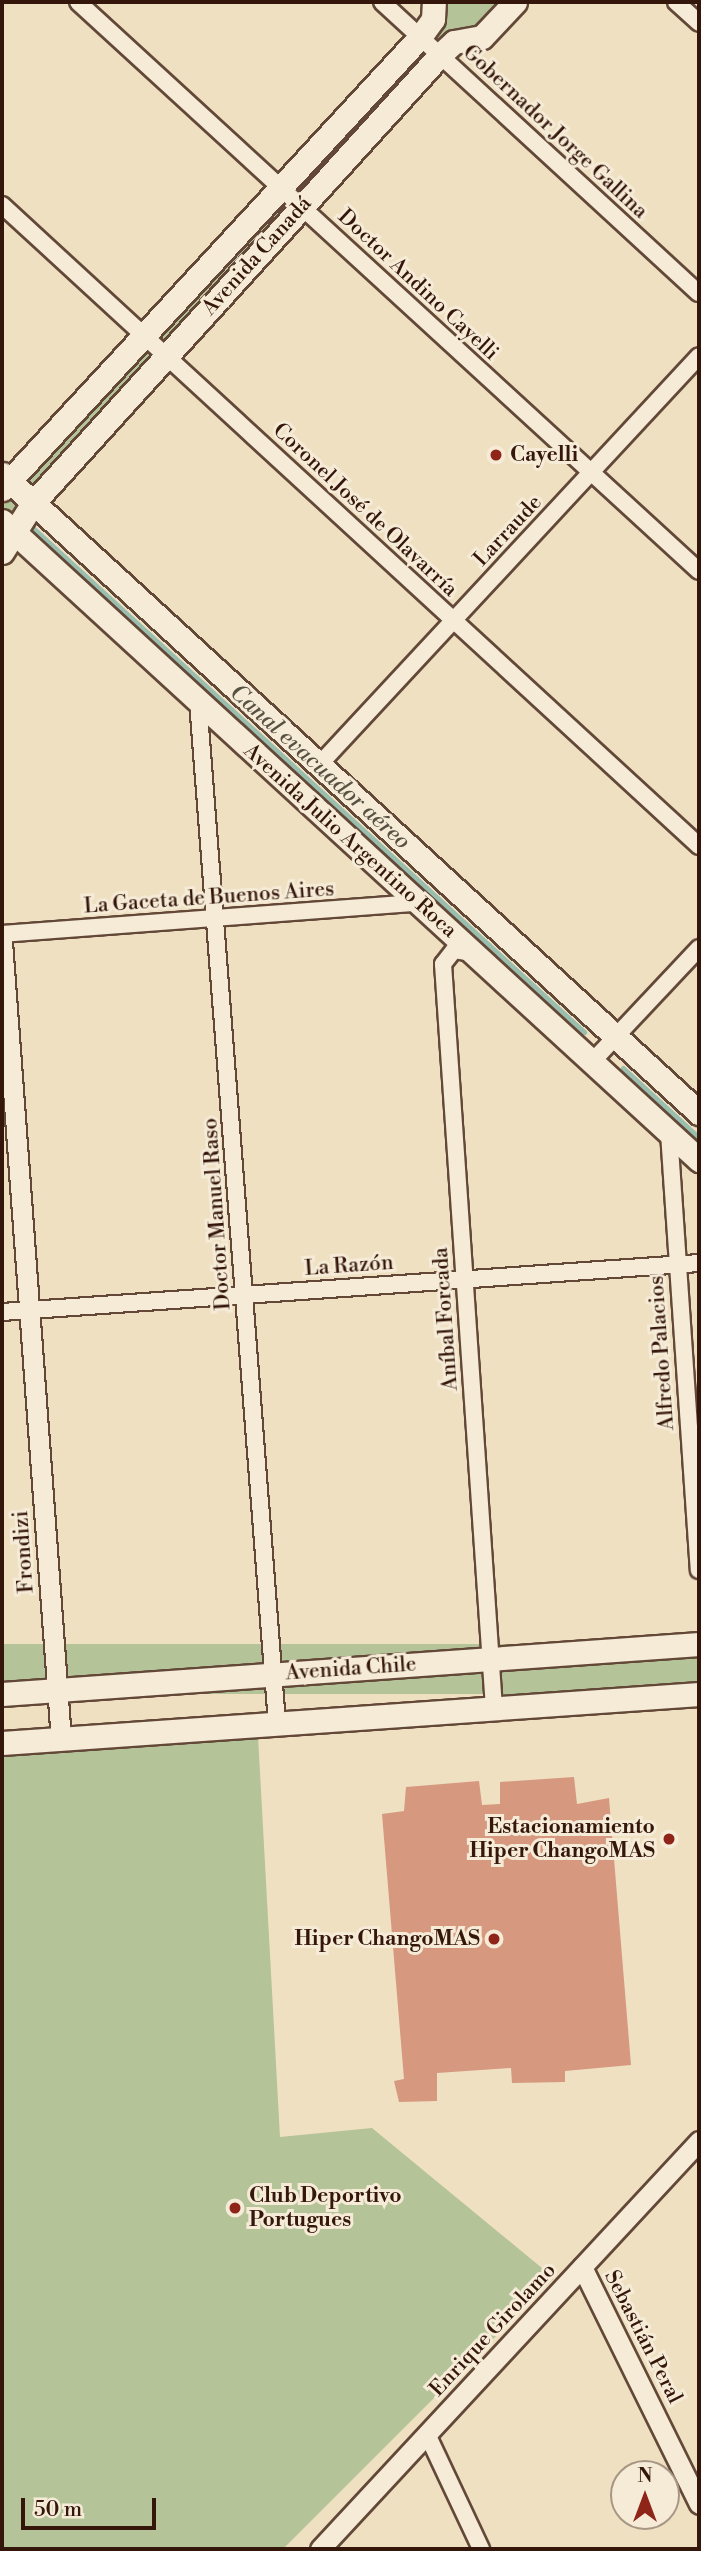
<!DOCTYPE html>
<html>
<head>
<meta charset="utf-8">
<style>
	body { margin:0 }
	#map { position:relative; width:701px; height:2551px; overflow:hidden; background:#efe0c2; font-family:"Libre Bodoni",serif }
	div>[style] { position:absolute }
	.green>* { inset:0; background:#b4c398; transform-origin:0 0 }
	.stream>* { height:5px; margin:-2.5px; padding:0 2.5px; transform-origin:2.5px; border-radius:2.5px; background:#9abeae }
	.building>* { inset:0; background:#d6987f }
	.roads { filter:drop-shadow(2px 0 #634838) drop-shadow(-2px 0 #634838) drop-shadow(0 2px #634838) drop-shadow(0 -2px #634838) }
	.minor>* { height:16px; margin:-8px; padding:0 8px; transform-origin:8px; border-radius:8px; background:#f5ebd7 }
	.tertiary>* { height:19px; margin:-9.5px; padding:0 9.5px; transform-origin:9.5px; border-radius:9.5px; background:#f5ebd7 }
	.secondary>* { height:23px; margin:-11.5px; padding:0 11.5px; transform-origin:11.5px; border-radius:11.5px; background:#f5ebd7 }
	.dots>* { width:19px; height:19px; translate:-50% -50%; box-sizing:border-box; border:4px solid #f5ebd7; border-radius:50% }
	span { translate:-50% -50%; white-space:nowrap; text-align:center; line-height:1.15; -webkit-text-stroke:6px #f5ebd7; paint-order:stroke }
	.street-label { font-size:21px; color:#34160a }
	.poi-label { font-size:21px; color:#34160a; font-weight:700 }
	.left { translate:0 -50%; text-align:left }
	.right { translate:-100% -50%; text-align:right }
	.water-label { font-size:23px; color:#585143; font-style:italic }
	.frame { position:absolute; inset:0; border:4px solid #34160a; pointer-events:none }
	.north { position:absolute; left:610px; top:2460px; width:70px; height:70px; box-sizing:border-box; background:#f5ebd7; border:2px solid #a89685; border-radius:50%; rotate:0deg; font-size:19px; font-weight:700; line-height:28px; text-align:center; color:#34160a }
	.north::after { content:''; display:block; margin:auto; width:24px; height:32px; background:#8f2418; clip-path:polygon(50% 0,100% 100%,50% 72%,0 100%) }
	.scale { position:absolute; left:21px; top:2498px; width:135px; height:32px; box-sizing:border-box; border:4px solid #34160a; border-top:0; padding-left:9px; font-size:21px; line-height:24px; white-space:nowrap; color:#34160a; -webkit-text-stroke:5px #f5ebd7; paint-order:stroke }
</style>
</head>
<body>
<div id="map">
	<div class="green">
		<i style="clip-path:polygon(434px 2px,515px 2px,454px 42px,2px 552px,2px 489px,420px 37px)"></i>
		<i style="left:699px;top:1644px;width:50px;height:699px;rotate:90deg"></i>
		<i style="clip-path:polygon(258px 1736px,280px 2137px,372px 2128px,554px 2278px,283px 2549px,2px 2549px,2px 1755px)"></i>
	</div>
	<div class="stream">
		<i style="left:33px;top:528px;width:747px;rotate:42.45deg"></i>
		<i style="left:623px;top:1068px;width:103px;rotate:42.6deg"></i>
	</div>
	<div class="building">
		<i style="clip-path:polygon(574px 1777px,577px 1804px,609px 1798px,631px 2065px,565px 2071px,565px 2082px,512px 2083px,511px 2068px,437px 2073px,437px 2101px,399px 2102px,394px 2081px,404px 2079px,382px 1814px,404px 1811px,406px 1787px,479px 1781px,482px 1805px,500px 1804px,500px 1782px)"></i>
	</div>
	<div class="roads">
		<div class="minor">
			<i style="left:78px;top:2px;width:842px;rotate:42.5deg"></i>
			<i style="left:382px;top:2px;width:430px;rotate:42.6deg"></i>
			<i style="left:676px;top:2px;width:31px;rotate:42deg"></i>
			<i style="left:2px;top:205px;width:947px;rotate:42.6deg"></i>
			<i style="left:198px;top:701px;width:1025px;rotate:85.58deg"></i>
			<i style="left:319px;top:765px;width:558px;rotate:-47.1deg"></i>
			<i style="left:2px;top:934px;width:417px;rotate:-4.3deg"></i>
			<i style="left:473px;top:953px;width:19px;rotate:-171deg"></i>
			<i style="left:454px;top:950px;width:18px;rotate:128deg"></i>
			<i style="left:443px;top:964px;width:747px;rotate:86.08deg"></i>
			<i style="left:592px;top:1062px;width:156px;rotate:-46.8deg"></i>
			<i style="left:669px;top:1133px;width:438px;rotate:86.1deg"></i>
			<i style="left:2px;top:1312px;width:699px;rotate:-4.02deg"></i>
			<i style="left:427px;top:2434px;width:127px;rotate:64.8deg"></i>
		</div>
		<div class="tertiary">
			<i style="left:2px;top:942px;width:799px;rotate:85.77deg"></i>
			<i style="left:582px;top:2267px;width:264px;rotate:63.7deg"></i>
			<i style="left:320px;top:2549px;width:557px;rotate:-47.11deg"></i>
		</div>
		<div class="secondary">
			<i style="left:2px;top:474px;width:946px;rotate:42.51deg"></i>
			<i style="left:2px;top:489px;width:616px;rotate:-47.24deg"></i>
			<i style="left:420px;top:37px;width:22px;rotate:-54deg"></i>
			<i style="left:433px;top:19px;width:17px;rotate:-87deg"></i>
			<i style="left:2px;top:521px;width:946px;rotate:42.51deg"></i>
			<i style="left:2px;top:552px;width:58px;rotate:-57.7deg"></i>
			<i style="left:33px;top:503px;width:605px;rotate:-47.75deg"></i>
			<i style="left:440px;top:55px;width:19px;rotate:-43deg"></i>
			<i style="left:454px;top:42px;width:28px;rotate:-10deg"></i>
			<i style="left:482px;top:37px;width:48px;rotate:-46.7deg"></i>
			<i style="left:2px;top:1694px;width:699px;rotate:-4.1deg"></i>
			<i style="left:2px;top:1743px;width:699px;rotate:-4.02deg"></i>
		</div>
	</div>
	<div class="dots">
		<i style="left:496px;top:455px;background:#8f2418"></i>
		<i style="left:669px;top:1839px;background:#8f2418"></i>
		<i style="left:494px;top:1939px;background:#8f2418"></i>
		<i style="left:235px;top:2208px;background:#8f2418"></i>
	</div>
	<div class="street-label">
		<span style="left:555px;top:132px;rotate:43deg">Gobernador Jorge Gallina</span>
		<span style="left:257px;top:256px;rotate:-48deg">Avenida Canadá</span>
		<span style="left:418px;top:285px;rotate:43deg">Doctor Andino Cayelli</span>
		<span style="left:365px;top:510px;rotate:43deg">Coronel José de Olavarría</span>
		<span style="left:508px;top:531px;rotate:-47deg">Larraude</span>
		<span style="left:350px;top:841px;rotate:42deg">Avenida Julio Argentino Roca</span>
		<span style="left:209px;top:898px;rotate:-4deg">La Gaceta de Buenos Aires</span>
		<span style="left:217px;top:1214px;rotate:-94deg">Doctor Manuel Raso</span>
		<span style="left:349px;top:1266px;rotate:-4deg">La Razón</span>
		<span style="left:446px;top:1319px;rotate:-94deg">Aníbal Forcada</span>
		<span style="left:662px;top:1353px;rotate:-94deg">Alfredo Palacios</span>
		<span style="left:24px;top:1552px;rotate:-94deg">Frondizi</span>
		<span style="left:351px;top:1669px;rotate:-4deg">Avenida Chile</span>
		<span style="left:493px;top:2330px;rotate:-47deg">Enrique Girolamo</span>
		<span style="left:643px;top:2337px;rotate:63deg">Sebastián Peral</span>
	</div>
	<div class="poi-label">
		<span class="left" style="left:510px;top:455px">Cayelli</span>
		<span class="right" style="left:655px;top:1839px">Estacionamiento<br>Hiper ChangoMAS</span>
		<span class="right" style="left:480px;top:1939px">Hiper ChangoMAS</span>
		<span class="left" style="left:249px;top:2208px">Club Deportivo<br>Portugues</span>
	</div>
	<div class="water-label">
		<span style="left:320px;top:767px;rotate:42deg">Canal evacuador aéreo</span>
	</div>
	<div class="frame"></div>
	<div class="north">N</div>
	<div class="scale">50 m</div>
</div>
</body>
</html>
